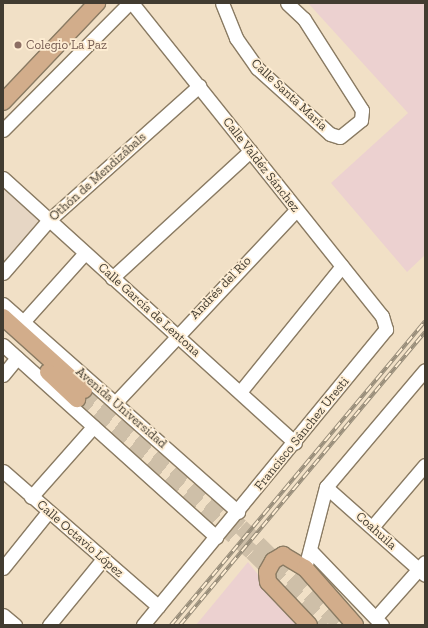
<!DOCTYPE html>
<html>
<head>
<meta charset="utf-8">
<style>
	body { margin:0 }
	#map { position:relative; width:428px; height:628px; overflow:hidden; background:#f1e0c6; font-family:"Zilla Slab",serif }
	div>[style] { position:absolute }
	.commercial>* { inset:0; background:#e6d6c4 }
	.industrial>* { inset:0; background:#ecd1d0 }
	.major-tunnel>* { height:16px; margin-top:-8px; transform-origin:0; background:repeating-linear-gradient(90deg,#cebfa8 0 16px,transparent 0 24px) }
	.roads { filter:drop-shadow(1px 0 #8a7b63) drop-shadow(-1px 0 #8a7b63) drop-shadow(0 1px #8a7b63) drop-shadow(0 -1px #8a7b63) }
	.minor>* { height:13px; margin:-6.5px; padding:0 6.5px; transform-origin:6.5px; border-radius:6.5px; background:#fff }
	.major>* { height:16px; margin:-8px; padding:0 8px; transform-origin:8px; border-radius:8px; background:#d2ad8b }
	.rail>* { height:4px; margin-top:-2px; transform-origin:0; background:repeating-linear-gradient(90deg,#feedd3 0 8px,#968b78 0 16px); box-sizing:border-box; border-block:1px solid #968b78 }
	.dots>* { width:11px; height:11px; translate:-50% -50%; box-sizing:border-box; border:2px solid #feedd3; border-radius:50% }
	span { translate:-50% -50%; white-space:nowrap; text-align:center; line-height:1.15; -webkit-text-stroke:3.5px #feedd3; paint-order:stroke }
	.education-label { font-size:13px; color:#785e54 }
	.left { translate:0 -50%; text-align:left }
	.street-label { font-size:13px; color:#423c31 }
	.frame { position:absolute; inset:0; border:4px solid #423c31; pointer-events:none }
</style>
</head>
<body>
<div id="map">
	<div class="commercial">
		<i style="clip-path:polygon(3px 186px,42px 220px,3px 266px)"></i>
	</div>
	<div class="industrial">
		<i style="clip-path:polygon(308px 3px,425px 3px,425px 255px,407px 272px,331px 183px,408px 113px)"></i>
		<i style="clip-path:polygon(248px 562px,299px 625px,196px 625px)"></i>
	</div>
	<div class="major-tunnel">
		<i style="left:84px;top:390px;width:208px;rotate:41.1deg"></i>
		<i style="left:241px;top:527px;width:140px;rotate:44.4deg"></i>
		<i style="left:77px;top:399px;width:232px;rotate:41.2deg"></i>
		<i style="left:252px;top:552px;width:104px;rotate:44.6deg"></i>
	</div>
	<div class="roads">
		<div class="minor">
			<i style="left:132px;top:3px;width:401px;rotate:51.4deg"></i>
			<i style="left:382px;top:316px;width:14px;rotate:73deg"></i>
			<i style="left:386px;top:329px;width:383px;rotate:129.4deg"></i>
			<i style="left:222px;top:3px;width:38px;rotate:68deg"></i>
			<i style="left:236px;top:38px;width:37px;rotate:55deg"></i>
			<i style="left:257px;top:68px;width:98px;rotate:42.1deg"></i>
			<i style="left:330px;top:134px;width:10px;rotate:17deg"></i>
			<i style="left:340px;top:137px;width:27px;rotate:-39deg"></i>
			<i style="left:361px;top:120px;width:10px;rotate:-84deg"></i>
			<i style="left:362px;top:110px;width:108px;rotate:-122.5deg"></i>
			<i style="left:304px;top:19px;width:23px;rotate:-137deg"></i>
			<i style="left:3px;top:130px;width:179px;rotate:-45.2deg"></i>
			<i style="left:3px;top:178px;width:394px;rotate:42.2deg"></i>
			<i style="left:3px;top:273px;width:69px;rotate:-49.1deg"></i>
			<i style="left:48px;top:221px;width:203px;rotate:-41.8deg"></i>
			<i style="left:112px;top:278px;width:188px;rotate:-42.6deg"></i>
			<i style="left:3px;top:304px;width:314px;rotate:41.5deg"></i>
			<i style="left:23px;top:322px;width:93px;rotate:-48.1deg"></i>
			<i style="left:3px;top:345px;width:287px;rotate:42deg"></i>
			<i style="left:3px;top:375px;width:22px;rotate:-51deg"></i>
			<i style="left:240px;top:392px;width:162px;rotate:-51deg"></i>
			<i style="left:115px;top:403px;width:265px;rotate:-46.8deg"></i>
			<i style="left:3px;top:471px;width:206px;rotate:41.1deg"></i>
			<i style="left:326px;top:487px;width:132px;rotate:41.6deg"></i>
			<i style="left:31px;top:497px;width:94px;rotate:-48.5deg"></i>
			<i style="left:373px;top:526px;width:80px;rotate:-49.6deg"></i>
			<i style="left:310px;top:550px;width:104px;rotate:46.2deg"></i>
			<i style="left:3px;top:568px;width:72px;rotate:-51.2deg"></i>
			<i style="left:305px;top:568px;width:84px;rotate:-75.5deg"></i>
			<i style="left:326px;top:487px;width:153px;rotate:-49.8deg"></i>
			<i style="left:3px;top:615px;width:16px;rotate:40deg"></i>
			<i style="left:377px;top:616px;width:72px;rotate:-48.4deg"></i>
			<i style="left:49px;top:625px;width:85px;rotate:-50.7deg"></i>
		</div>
		<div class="major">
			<i style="left:3px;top:102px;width:137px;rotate:-46.5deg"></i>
			<i style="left:3px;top:317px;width:109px;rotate:42deg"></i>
			<i style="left:48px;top:372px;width:40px;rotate:43deg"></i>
			<i style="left:309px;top:625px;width:59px;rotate:-133.6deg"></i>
			<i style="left:268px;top:582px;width:10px;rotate:-96deg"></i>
			<i style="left:267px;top:572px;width:13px;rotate:-61deg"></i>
			<i style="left:273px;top:561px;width:12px;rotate:-31deg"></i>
			<i style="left:283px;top:555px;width:26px;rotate:31deg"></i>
			<i style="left:305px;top:568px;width:76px;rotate:48.7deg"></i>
		</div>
	</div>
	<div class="rail">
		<i style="left:171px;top:625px;width:396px;rotate:-50.1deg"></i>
		<i style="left:180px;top:625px;width:382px;rotate:-50.1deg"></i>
	</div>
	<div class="dots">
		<i style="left:18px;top:45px;background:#8d6e63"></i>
	</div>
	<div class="education-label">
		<span class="left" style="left:26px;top:45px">Colegio La Paz</span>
	</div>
	<div class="street-label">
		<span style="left:289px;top:95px;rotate:43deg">Calle Santa María</span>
		<span style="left:261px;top:165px;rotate:52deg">Calle Valdéz Sánchez</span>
		<span style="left:98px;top:177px;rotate:-42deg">Othón de Mendizábals</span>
		<span style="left:221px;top:288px;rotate:-46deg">Andrés del Río</span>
		<span style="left:149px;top:310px;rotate:42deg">Calle García de Lentona</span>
		<span style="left:121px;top:408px;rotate:41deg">Avenida Universidad</span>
		<span style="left:302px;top:434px;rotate:-51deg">Francisco Sánchez Uresti</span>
		<span style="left:376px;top:531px;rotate:42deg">Coahuila</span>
		<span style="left:80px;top:539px;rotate:41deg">Calle Octavio López</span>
	</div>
	<div class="frame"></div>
</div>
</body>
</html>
